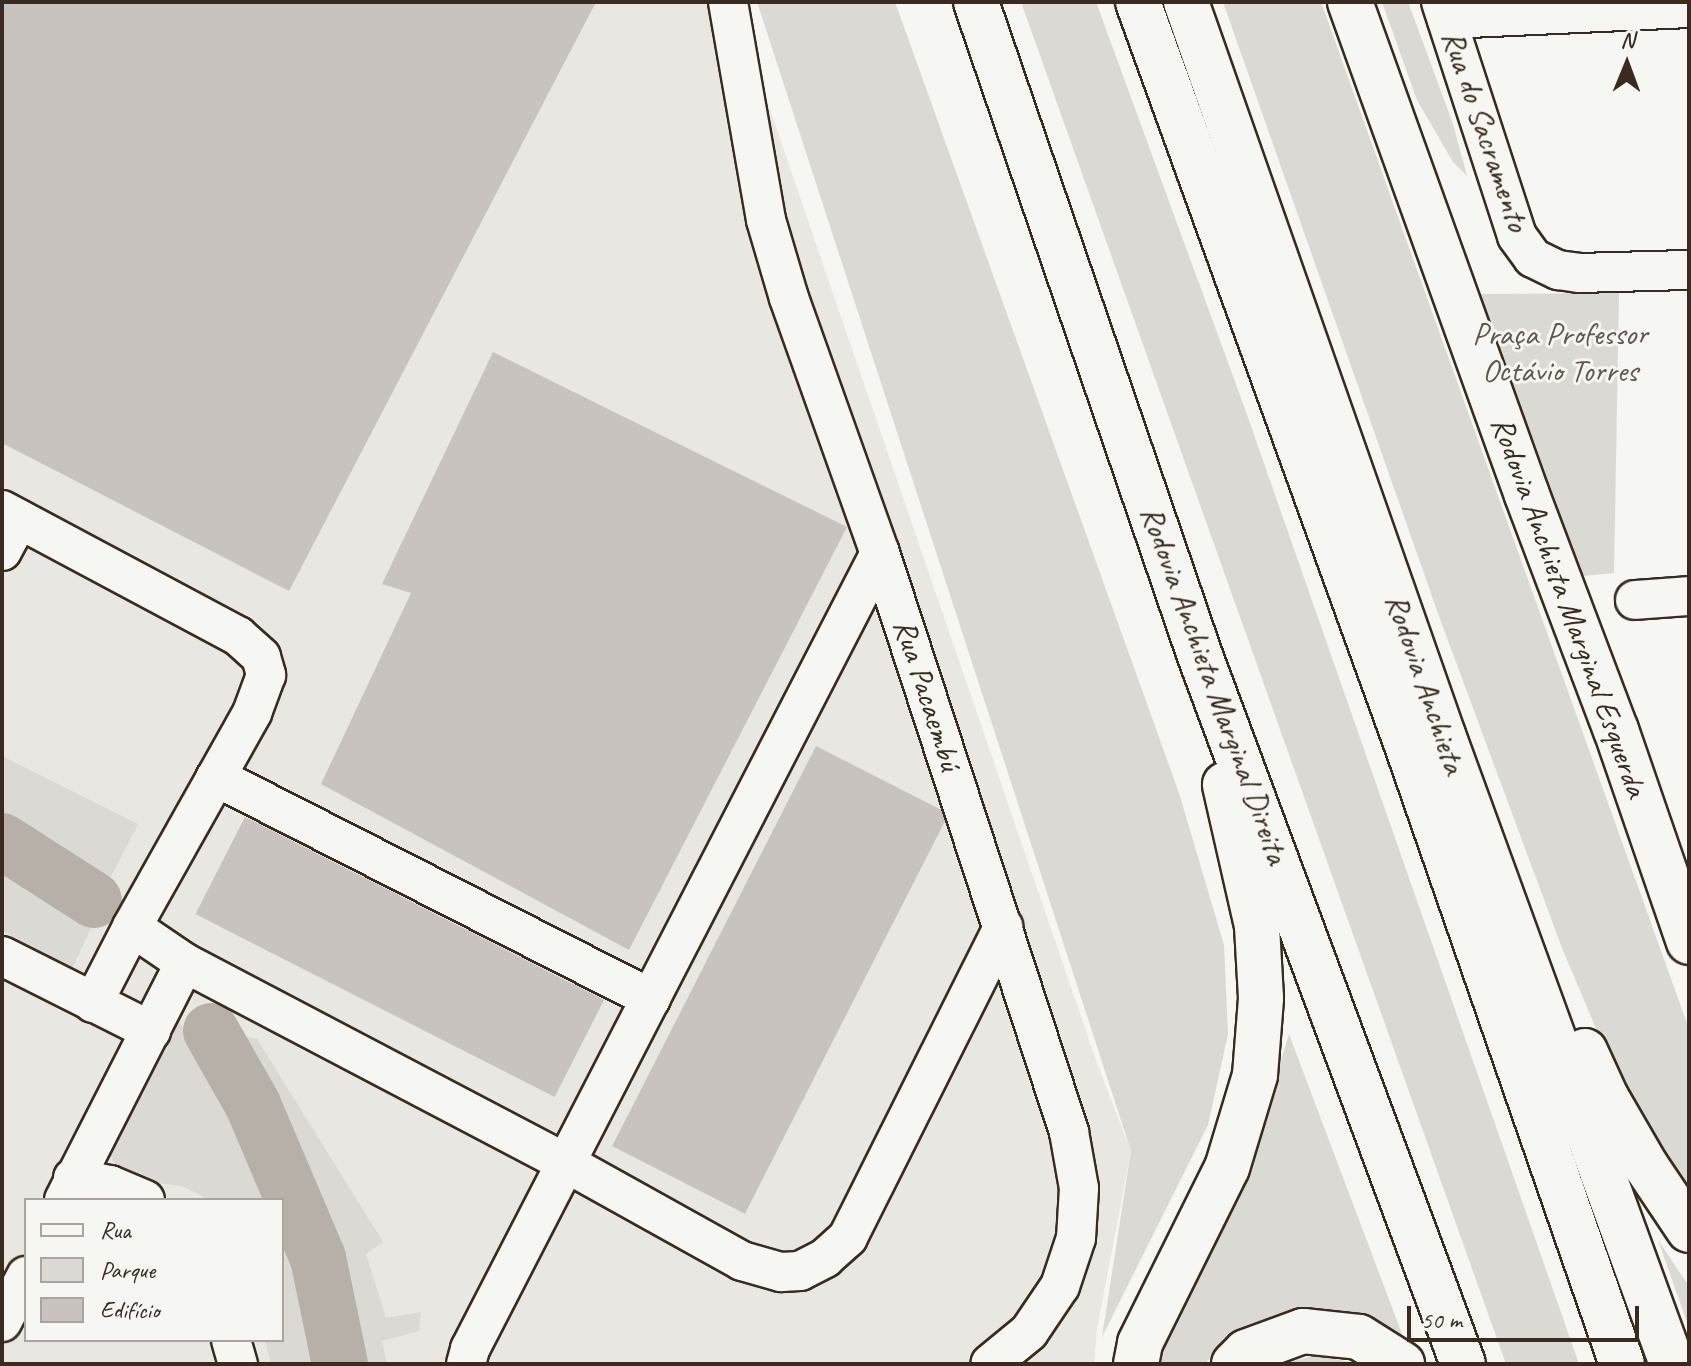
<!DOCTYPE html>
<html>
<head>
<meta charset="utf-8">
<style>
	body { margin:0 }
	#map { position:relative; width:1691px; height:1366px; overflow:hidden; background:#f6f6f2; font-family:Caveat,sans-serif }
	div>[style] { position:absolute }
	.built>* { inset:0; background:#e8e7e2 }
	.green>* { inset:0; background:#dad9d3 }
	.river>* { height:56px; margin:-28px; padding:0 28px; transform-origin:28px; border-radius:28px; background:#b6b0a9 }
	.building>* { inset:0; background:#c8c3be; transform-origin:0 0 }
	.roads { filter:drop-shadow(2px 0 #3b2a1e) drop-shadow(-2px 0 #3b2a1e) drop-shadow(0 2px #3b2a1e) drop-shadow(0 -2px #3b2a1e) }
	.minor>* { height:38px; margin:-19px; padding:0 19px; transform-origin:19px; border-radius:19px; background:#f6f6f2 }
	.highway>* { height:44px; margin:-22px; padding:0 22px; transform-origin:22px; border-radius:22px; background:#f6f6f2 }
	span { translate:-50% -50%; white-space:nowrap; text-align:center; line-height:1.15; -webkit-text-stroke:6px #f6f6f2; paint-order:stroke }
	.street-label { font-size:32px; color:#3b2a1e }
	.park-label { font-size:32px; color:#63564b }
	.frame { position:absolute; inset:0; border:4px solid #3b2a1e; pointer-events:none }
	.legend { position:absolute; left:24px; top:1198px; width:260px; height:144px; box-sizing:border-box; background:#f6f6f2; border:2px solid #aba49d; margin:0; padding:10px 14px; list-style:none; font-size:24px; color:#3b2a1e }
	.legend li { display:flex; align-items:center; gap:16px; height:40px }
	.legend b { width:40px; border:2px solid #aba49d }
	.north { position:absolute; left:1587px; top:24px; width:80px; height:80px; -webkit-text-stroke:6px #f6f6f2; paint-order:stroke; rotate:1deg; font-size:22px; font-weight:700; line-height:32px; text-align:center; color:#3b2a1e }
	.north::after { content:''; display:block; margin:auto; width:28px; height:36px; background:#3b2a1e; clip-path:polygon(50% 0,100% 100%,50% 72%,0 100%) }
	.scale { position:absolute; left:1407px; top:1306px; width:232px; height:36px; box-sizing:border-box; border:4px solid #3b2a1e; border-top:0; padding-left:10px; font-size:24px; line-height:28px; white-space:nowrap; color:#3b2a1e; -webkit-text-stroke:6px #f6f6f2; paint-order:stroke }
</style>
</head>
<body>
<div id="map">
	<div class="built">
		<i style="clip-path:polygon(evenodd,2px 2px,733px 2px,1098px 1066px,1131px 1151px,1097px 1329px,1094px 1364px,2px 1364px,2px 2px,26px 1200px,282px 1200px,282px 1340px,26px 1340px,26px 1200px)"></i>
	</div>
	<div class="green">
		<i style="clip-path:polygon(757px 2px,895px 2px,1179px 793px,1224px 945px,1228px 1034px,1208px 1125px,1102px 1337px,1131px 1151px)"></i>
		<i style="clip-path:polygon(1021px 2px,1096px 2px,1245px 409px,1579px 1364px,1506px 1364px)"></i>
		<i style="clip-path:polygon(1223px 2px,1321px 2px,1689px 1029px,1689px 1200px,1611px 1064px,1562px 948px,1440px 619px)"></i>
		<i style="clip-path:polygon(1382px 2px,1408px 2px,1453px 124px,1467px 176px,1453px 162px,1417px 100px)"></i>
		<i style="clip-path:polygon(1619px 293px,1614px 573px,1573px 577px,1479px 294px)"></i>
		<i style="clip-path:polygon(2px 756px,138px 824px,103px 892px,2px 826px)"></i>
		<i style="clip-path:polygon(2px 859px,95px 919px,72px 969px,2px 930px)"></i>
		<i style="clip-path:polygon(175px 1015px,243px 1117px,279px 1200px,210px 1200px,182px 1186px,123px 1179px,110px 1155px)"></i>
		<i style="clip-path:polygon(224px 1033px,257px 1039px,383px 1242px,366px 1254px,386px 1318px,421px 1312px,419px 1331px,382px 1341px,387px 1364px,348px 1364px,327px 1250px,264px 1103px)"></i>
		<i style="clip-path:polygon(1289px 1034px,1408px 1350px,1255px 1328px,1220px 1346px,1205px 1364px,1152px 1364px,1248px 1168px)"></i>
		<i style="clip-path:polygon(282px 1207px,307px 1264px,327px 1364px,271px 1364px,265px 1340px,282px 1340px)"></i>
		<i style="clip-path:polygon(1658px 1240px,1689px 1286px,1689px 1328px)"></i>
		<i style="clip-path:polygon(1318px 1355px,1357px 1364px,1280px 1364px)"></i>
	</div>
	<div class="river">
		<i style="left:2px;top:841px;width:109px;rotate:32.7deg"></i>
		<i style="left:211px;top:1031px;width:85px;rotate:60.4deg"></i>
		<i style="left:253px;top:1105px;width:166px;rotate:67deg"></i>
		<i style="left:318px;top:1258px;width:108px;rotate:78.3deg"></i>
	</div>
	<div class="building">
		<i style="clip-path:polygon(2px 2px,596px 2px,289px 591px,2px 443px)"></i>
		<i style="clip-path:polygon(493px 352px,847px 527px,629px 950px,321px 784px,411px 593px,382px 584px)"></i>
		<i style="left:816px;top:746px;width:149px;height:449px;rotate:27deg"></i>
		<i style="left:245px;top:817px;width:403px;height:109px;rotate:27deg"></i>
	</div>
	<div class="roads">
		<div class="minor">
			<i style="left:728px;top:2px;width:221px;rotate:80.1deg"></i>
			<i style="left:766px;top:220px;width:81px;rotate:73.6deg"></i>
			<i style="left:789px;top:298px;width:271px;rotate:70.4deg"></i>
			<i style="left:880px;top:553px;width:609px;rotate:71.92deg"></i>
			<i style="left:1069px;top:1132px;width:57px;rotate:79.9deg"></i>
			<i style="left:1079px;top:1188px;width:50px;rotate:93.4deg"></i>
			<i style="left:1076px;top:1238px;width:51px;rotate:108.4deg"></i>
			<i style="left:1060px;top:1286px;width:55px;rotate:124deg"></i>
			<i style="left:1029px;top:1332px;width:50px;rotate:140.6deg"></i>
			<i style="left:1441px;top:2px;width:246px;rotate:72deg"></i>
			<i style="left:1517px;top:236px;width:27px;rotate:54deg"></i>
			<i style="left:1533px;top:258px;width:28px;rotate:26deg"></i>
			<i style="left:1558px;top:270px;width:21px;rotate:8deg"></i>
			<i style="left:1579px;top:273px;width:110px;rotate:-1.6deg"></i>
			<i style="left:1447px;top:19px;width:242px;rotate:-2.6deg"></i>
			<i style="left:2px;top:510px;width:268px;rotate:28.1deg"></i>
			<i style="left:238px;top:636px;width:31px;rotate:42deg"></i>
			<i style="left:261px;top:657px;width:19px;rotate:74deg"></i>
			<i style="left:266px;top:675px;width:40px;rotate:110.2deg"></i>
			<i style="left:252px;top:713px;width:245px;rotate:119.3deg"></i>
			<i style="left:2px;top:551px;width:36px;rotate:-62deg"></i>
			<i style="left:1635px;top:600px;width:54px;rotate:-4.2deg"></i>
			<i style="left:216px;top:777px;width:488px;rotate:27deg"></i>
			<i style="left:2px;top:956px;width:167px;rotate:26.7deg"></i>
			<i style="left:93px;top:1003px;width:85px;rotate:-62.8deg"></i>
			<i style="left:132px;top:927px;width:64px;rotate:34.2deg"></i>
			<i style="left:185px;top:963px;width:430px;rotate:27.7deg"></i>
			<i style="left:566px;top:1163px;width:201px;rotate:29.1deg"></i>
			<i style="left:742px;top:1261px;width:41px;rotate:15.8deg"></i>
			<i style="left:781px;top:1272px;width:19px;rotate:-3deg"></i>
			<i style="left:800px;top:1271px;width:28px;rotate:-27deg"></i>
			<i style="left:825px;top:1258px;width:31px;rotate:-42deg"></i>
			<i style="left:848px;top:1237px;width:347px;rotate:-63.4deg"></i>
			<i style="left:73px;top:1178px;width:38px;rotate:11deg"></i>
			<i style="left:110px;top:1185px;width:38px;rotate:23deg"></i>
			<i style="left:64px;top:1200px;width:266px;rotate:-63deg"></i>
			<i style="left:2px;top:1322px;width:52px;rotate:-62.4deg"></i>
			<i style="left:231px;top:1340px;width:25px;rotate:74deg"></i>
			<i style="left:466px;top:1364px;width:16px;rotate:-75deg"></i>
			<i style="left:470px;top:1349px;width:895px;rotate:-62.75deg"></i>
		</div>
		<div class="highway">
			<i style="left:976px;top:2px;width:688px;rotate:71.09deg"></i>
			<i style="left:1199px;top:653px;width:758px;rotate:69.63deg"></i>
			<i style="left:1138px;top:2px;width:790px;rotate:70.1deg"></i>
			<i style="left:1407px;top:745px;width:655px;rotate:70.85deg"></i>
			<i style="left:1186px;top:2px;width:777px;rotate:70.68deg"></i>
			<i style="left:1443px;top:735px;width:669px;rotate:69.99deg"></i>
			<i style="left:1350px;top:2px;width:524px;rotate:70.25deg"></i>
			<i style="left:1527px;top:495px;width:251px;rotate:69.3deg"></i>
			<i style="left:1616px;top:730px;width:224px;rotate:71deg"></i>
			<i style="left:1585px;top:1051px;width:51px;rotate:65.5deg"></i>
			<i style="left:1606px;top:1097px;width:80px;rotate:59.9deg"></i>
			<i style="left:1646px;top:1166px;width:77px;rotate:56.1deg"></i>
			<i style="left:1136px;top:1364px;width:21px;rotate:-79deg"></i>
			<i style="left:1140px;top:1343px;width:195px;rotate:-63.6deg"></i>
			<i style="left:1227px;top:1168px;width:97px;rotate:-73.2deg"></i>
			<i style="left:1255px;top:1075px;width:77px;rotate:-85.5deg"></i>
			<i style="left:1261px;top:998px;width:72px;rotate:-93.2deg"></i>
			<i style="left:1257px;top:926px;width:145px;rotate:-102.8deg"></i>
			<i style="left:1234px;top:1364px;width:17px;rotate:-45deg"></i>
			<i style="left:1246px;top:1352px;width:61px;rotate:-20.2deg"></i>
			<i style="left:1303px;top:1331px;width:56px;rotate:6.1deg"></i>
			<i style="left:1359px;top:1337px;width:51px;rotate:32.1deg"></i>
		</div>
	</div>
	<div class="street-label">
		<span style="left:1485px;top:131px;rotate:71deg">Rua do Sacramento</span>
		<span style="left:1569px;top:607px;rotate:70deg">Rodovia Anchieta Marginal Esquerda</span>
		<span style="left:1425px;top:684px;rotate:71deg">Rodovia Anchieta</span>
		<span style="left:1214px;top:685px;rotate:70deg">Rodovia Anchieta Marginal Direita</span>
		<span style="left:927px;top:695px;rotate:72deg">Rua Pacaembú</span>
	</div>
	<div class="park-label">
		<span style="left:1560px;top:353px">Praça Professor<br>Octávio Torres</span>
	</div>
	<div class="frame"></div>
	<ul class="legend">
	<li><b style="height:10px;background:#f6f6f2"></b>Rua</li>
	<li><b style="height:22px;background:#dad9d3"></b>Parque</li>
	<li><b style="height:22px;background:#c8c3be"></b>Edifício</li>
	</ul>
	<div class="north">N</div>
	<div class="scale">50 m</div>
</div>
</body>
</html>
